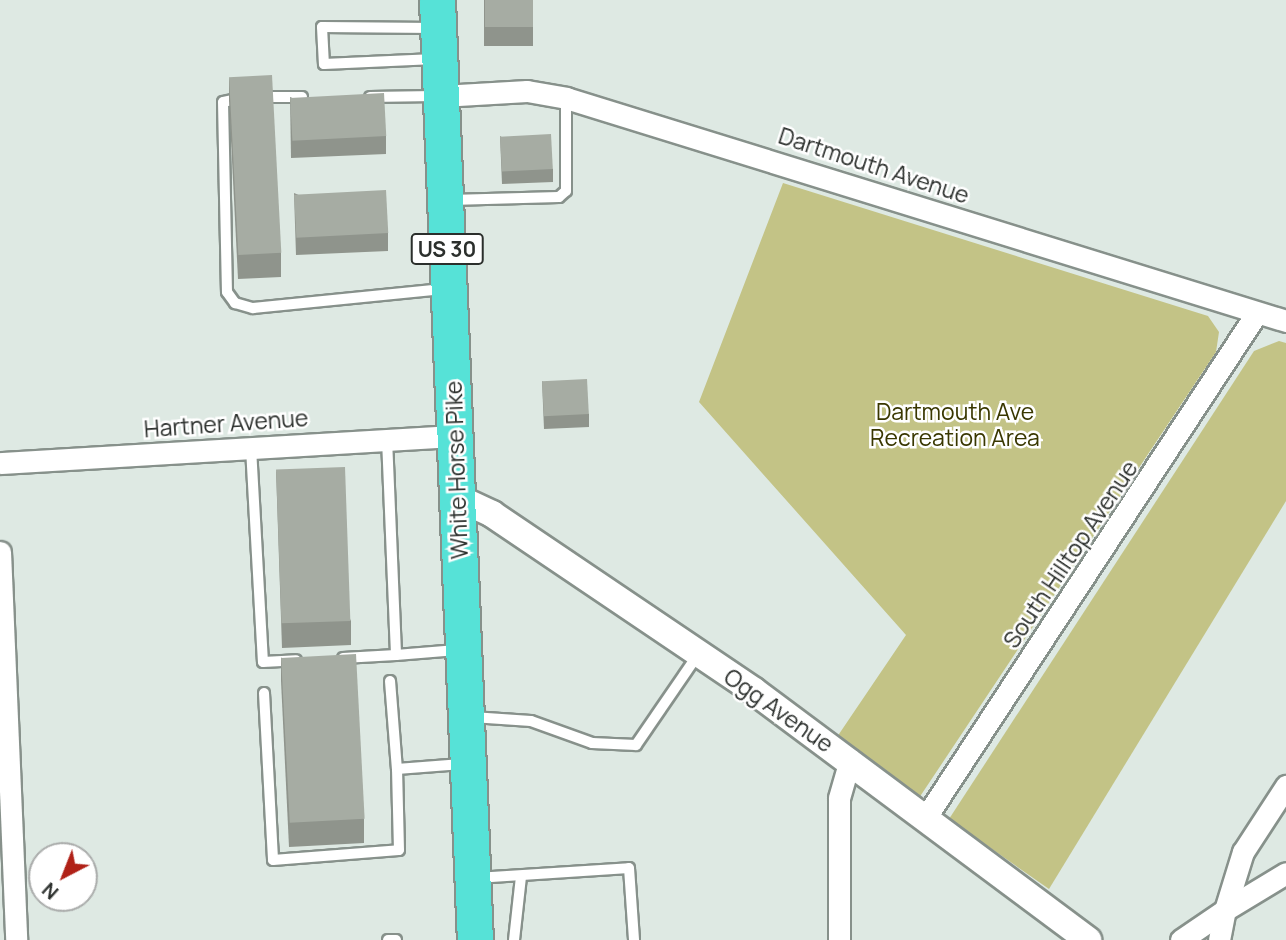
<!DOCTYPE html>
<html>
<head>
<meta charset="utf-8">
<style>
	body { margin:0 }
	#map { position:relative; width:1286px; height:940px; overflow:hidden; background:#dee9e3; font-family:Manrope,sans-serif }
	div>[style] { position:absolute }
	.green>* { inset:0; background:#c3c386 }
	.roads { filter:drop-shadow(2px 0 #87918b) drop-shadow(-2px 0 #87918b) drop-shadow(0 2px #87918b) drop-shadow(0 -2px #87918b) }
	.service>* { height:10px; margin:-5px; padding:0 5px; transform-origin:5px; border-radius:5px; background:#fff }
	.minor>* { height:21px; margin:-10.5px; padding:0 10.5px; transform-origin:10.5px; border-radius:10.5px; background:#fff }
	.tertiary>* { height:26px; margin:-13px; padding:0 13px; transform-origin:13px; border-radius:13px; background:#fff }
	.trunk>* { height:35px; margin:-17.5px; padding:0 17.5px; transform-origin:17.5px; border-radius:17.5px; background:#56e2d7 }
	.wall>* { inset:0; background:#8f948c; transform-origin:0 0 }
	.building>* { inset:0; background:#a6aca3; transform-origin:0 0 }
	span { translate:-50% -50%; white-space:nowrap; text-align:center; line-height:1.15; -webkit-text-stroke:5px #fff; paint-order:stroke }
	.shield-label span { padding:2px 5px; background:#fff; border:2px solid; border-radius:5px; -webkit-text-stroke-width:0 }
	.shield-label { font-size:21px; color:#2b2f2c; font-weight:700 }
	.street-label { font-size:23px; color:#2b2f2c }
	.park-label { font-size:23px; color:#393700 }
	.north { position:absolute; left:28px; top:842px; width:70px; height:70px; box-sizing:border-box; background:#fff; border:2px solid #aaacab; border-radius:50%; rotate:222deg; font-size:19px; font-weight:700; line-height:28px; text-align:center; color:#2b2f2c }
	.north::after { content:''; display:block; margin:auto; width:24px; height:32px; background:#b02117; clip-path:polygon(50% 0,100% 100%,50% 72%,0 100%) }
</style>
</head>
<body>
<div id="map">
	<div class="green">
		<i style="clip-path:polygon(783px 183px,1208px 316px,1219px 332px,1216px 352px,919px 798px,837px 737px,906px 635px,699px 402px)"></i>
		<i style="clip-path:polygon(1279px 341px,1286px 343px,1286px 501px,1049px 889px,949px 819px,1254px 351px)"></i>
	</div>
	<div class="roads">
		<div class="service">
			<i style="left:435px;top:28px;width:113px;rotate:-179.5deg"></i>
			<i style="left:322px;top:27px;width:37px;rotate:87deg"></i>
			<i style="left:324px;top:64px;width:111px;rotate:-2.6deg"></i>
			<i style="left:262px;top:97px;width:40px"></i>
			<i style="left:370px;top:97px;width:65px;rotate:-0.9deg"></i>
			<i style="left:242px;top:98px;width:19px;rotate:168deg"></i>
			<i style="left:223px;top:102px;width:190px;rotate:88.8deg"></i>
			<i style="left:227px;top:292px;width:14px;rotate:54deg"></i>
			<i style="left:235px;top:303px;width:19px;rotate:16deg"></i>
			<i style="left:253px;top:308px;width:191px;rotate:-5.7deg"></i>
			<i style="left:450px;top:200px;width:109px;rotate:-1.6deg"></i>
			<i style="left:559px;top:197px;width:9px;rotate:-41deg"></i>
			<i style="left:566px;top:191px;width:93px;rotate:-90deg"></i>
			<i style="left:387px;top:439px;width:216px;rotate:87.6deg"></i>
			<i style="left:396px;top:655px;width:61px;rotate:-4.7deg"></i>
			<i style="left:251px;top:448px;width:214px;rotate:86.8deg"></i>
			<i style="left:263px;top:662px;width:33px;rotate:-3deg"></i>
			<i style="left:343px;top:658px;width:53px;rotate:-3.2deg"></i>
			<i style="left:390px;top:681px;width:88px;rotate:85.5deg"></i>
			<i style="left:264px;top:693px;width:167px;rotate:86.9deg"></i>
			<i style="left:273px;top:860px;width:126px;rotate:-4.5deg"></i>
			<i style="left:399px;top:850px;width:81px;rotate:-91.4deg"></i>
			<i style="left:397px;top:769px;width:65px;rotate:-4.4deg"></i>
			<i style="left:472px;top:717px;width:59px;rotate:3.9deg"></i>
			<i style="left:531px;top:721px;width:65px;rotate:19.8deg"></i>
			<i style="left:592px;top:743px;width:44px;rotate:2.6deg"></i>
			<i style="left:636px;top:745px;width:112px;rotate:-55.6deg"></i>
			<i style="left:476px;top:878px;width:153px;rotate:-3.7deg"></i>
			<i style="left:629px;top:868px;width:72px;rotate:86deg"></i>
			<i style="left:388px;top:940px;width:8px"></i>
			<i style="left:514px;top:940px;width:63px;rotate:-83.7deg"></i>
		</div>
		<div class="minor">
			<i style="left:441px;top:96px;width:86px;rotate:-3.3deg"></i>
			<i style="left:527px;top:91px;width:40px;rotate:10deg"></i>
			<i style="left:566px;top:98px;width:754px;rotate:17.21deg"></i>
			<i style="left:0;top:463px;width:456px;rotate:-3.4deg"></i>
			<i style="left:0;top:552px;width:388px;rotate:87.6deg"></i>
			<i style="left:924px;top:820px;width:605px;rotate:-56.73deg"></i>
			<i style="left:839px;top:940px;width:142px;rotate:-90deg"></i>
			<i style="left:839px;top:798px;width:40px;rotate:-74deg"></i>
			<i style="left:1181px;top:940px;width:53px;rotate:-34.3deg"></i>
			<i style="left:1225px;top:910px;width:61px;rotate:-72.8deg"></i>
			<i style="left:1243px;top:852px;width:79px;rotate:-56.9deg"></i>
			<i style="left:1219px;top:940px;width:31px;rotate:-79deg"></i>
			<i style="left:1225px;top:910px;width:71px;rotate:-31.2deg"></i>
		</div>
		<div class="tertiary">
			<i style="left:458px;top:498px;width:38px;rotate:25deg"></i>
			<i style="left:492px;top:514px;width:316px;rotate:34deg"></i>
			<i style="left:754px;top:691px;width:417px;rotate:36.7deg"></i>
		</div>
		<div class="trunk">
			<i style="left:437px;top:0;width:941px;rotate:87.69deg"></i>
		</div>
	</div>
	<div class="wall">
		<i style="left:484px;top:0;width:49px;height:46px"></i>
		<i style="clip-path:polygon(229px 77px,281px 253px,281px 277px,238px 279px,229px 101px)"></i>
		<i style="clip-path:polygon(290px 97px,386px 136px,386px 154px,291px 158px)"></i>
		<i style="clip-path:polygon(500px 136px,553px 169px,553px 182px,502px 184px)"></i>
		<i style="clip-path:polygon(294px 193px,388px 233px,388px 251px,296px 255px)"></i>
		<i style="clip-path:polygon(542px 381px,589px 414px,589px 427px,544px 429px)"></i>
		<i style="clip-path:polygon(276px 470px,351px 621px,351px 645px,282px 648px)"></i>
		<i style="clip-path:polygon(281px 657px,364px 819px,364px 843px,289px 847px,281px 681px)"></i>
	</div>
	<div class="building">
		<i style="left:485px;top:0;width:48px;height:27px"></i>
		<i style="left:272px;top:75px;width:178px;height:43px;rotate:87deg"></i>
		<i style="left:384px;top:93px;width:43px;height:94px;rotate:87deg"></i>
		<i style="left:551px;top:134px;width:35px;height:51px;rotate:87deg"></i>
		<i style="left:386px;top:190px;width:43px;height:92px;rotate:87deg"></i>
		<i style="left:587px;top:379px;width:35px;height:45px;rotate:87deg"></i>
		<i style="left:345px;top:467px;width:154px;height:69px;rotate:88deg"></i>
		<i style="left:356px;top:654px;width:165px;height:75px;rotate:87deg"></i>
	</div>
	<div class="shield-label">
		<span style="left:447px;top:249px">US 30</span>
	</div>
	<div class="street-label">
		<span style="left:874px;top:165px;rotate:18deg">Dartmouth Avenue</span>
		<span style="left:226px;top:423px;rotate:-4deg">Hartner Avenue</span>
		<span style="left:456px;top:470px;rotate:-92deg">White Horse Pike</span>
		<span style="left:1070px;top:554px;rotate:-56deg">South Hilltop Avenue</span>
		<span style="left:779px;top:710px;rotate:35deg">Ogg Avenue</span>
	</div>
	<div class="park-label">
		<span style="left:955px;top:424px">Dartmouth Ave<br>Recreation Area</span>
	</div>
	<div class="north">N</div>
</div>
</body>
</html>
